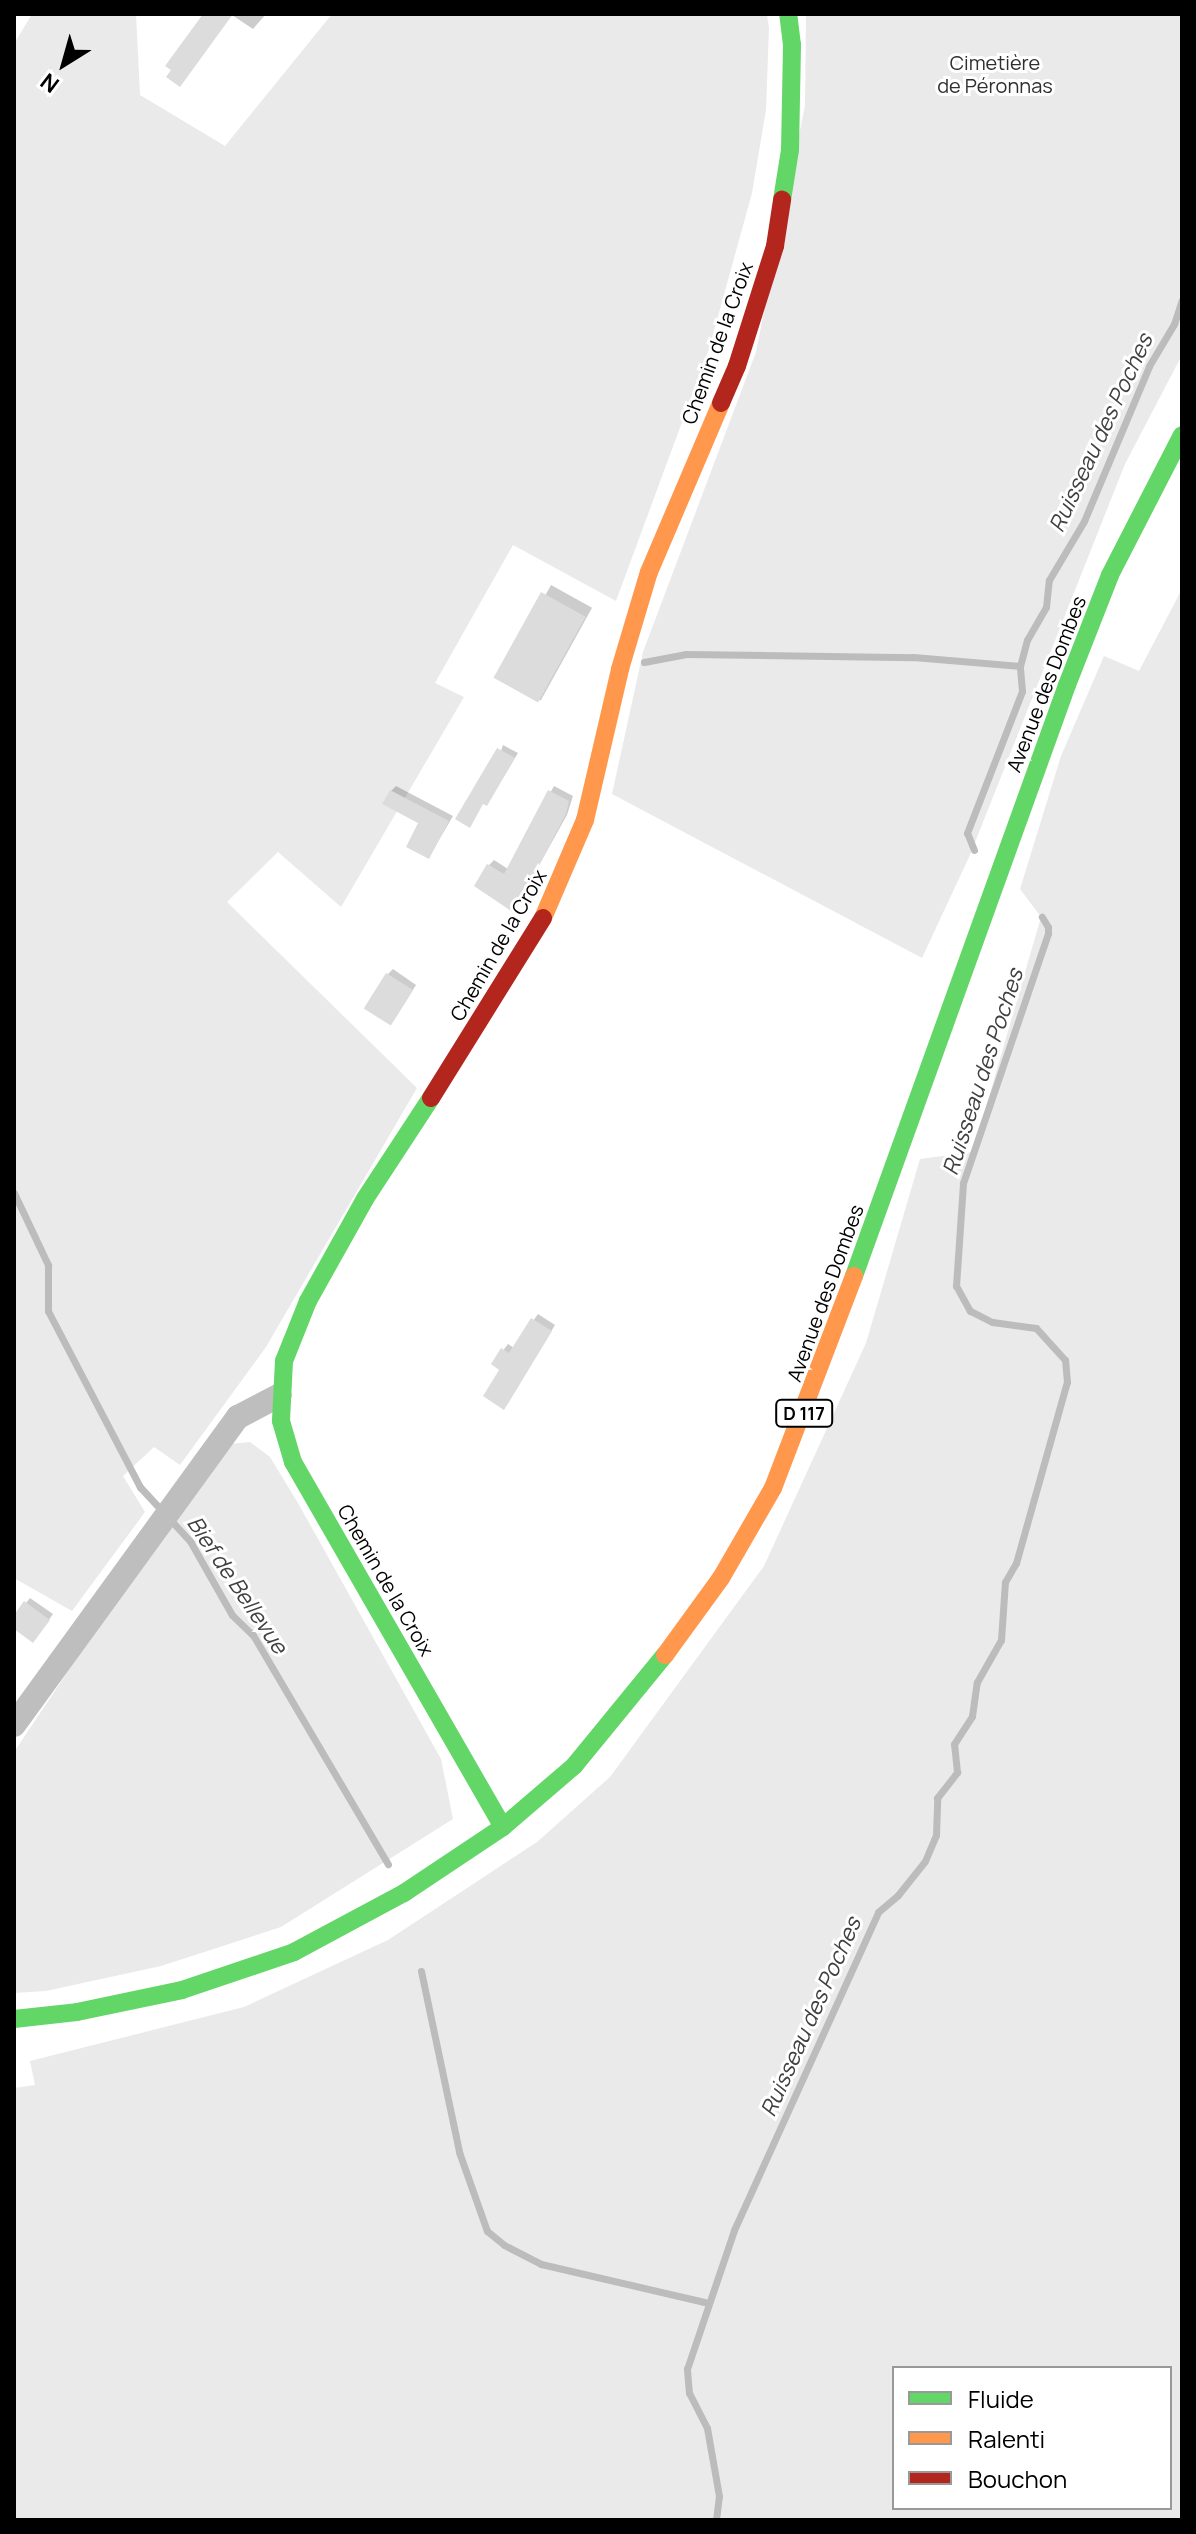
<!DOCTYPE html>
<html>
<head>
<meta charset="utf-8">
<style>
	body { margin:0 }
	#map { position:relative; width:1196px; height:2534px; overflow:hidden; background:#fff; font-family:Manrope,sans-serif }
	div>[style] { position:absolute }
	.green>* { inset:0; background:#eaeaea }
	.shadow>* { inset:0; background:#0003; transform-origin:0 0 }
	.stream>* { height:7px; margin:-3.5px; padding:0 3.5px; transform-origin:3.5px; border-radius:3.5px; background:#bcbcbc }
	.building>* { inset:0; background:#dcdcdc; transform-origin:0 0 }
	.street>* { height:24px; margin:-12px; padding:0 12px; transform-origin:12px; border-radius:12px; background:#bebebe }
	.fast>* { height:18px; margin:-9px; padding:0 9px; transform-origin:9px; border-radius:9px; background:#63d668 }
	.slow>* { height:18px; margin:-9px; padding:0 9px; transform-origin:9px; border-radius:9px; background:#ff974d }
	.jam>* { height:18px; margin:-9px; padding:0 9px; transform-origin:9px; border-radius:9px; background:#b3261e }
	span { translate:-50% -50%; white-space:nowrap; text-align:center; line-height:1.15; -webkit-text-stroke:6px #fff; paint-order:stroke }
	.shield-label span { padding:2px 6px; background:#fff; border:2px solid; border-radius:6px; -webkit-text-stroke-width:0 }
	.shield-label { font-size:18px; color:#000; font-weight:700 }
	.park-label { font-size:20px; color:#2f2f2f }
	.street-label { font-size:20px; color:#000 }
	.water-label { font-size:22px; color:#404040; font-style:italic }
	.frame { position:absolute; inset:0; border:16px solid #000; pointer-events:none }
	.legend { position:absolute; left:892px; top:2366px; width:280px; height:144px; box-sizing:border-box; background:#fff; border:2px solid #999; margin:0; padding:10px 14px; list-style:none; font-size:24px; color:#000 }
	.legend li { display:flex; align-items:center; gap:16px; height:40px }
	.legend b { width:40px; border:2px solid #999 }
	.north { position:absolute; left:24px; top:24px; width:80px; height:80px; -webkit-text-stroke:6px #fff; paint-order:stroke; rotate:217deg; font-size:22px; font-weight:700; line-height:32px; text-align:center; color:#000 }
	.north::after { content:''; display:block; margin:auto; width:28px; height:36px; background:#000; clip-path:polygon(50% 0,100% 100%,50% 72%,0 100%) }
</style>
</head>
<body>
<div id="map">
	<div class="green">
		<i style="clip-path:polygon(32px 14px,136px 14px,140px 95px,225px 146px,332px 14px,767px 14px,769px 28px,766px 110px,752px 193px,709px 349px,616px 601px,513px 545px,435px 683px,464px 697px,341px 907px,278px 852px,227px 902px,417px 1088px,266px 1347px,180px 1465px,154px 1447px,123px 1476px,145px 1512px,72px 1611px,14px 1578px,14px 44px)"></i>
		<i style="clip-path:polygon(806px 14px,1182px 14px,1182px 355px,1125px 464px,970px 855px,922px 958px,612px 794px,643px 652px,756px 352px,805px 105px)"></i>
		<i style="clip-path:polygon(evenodd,1182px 589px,1182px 2520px,14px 2520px,14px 2088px,35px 2085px,30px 2061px,244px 2007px,388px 1940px,537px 1842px,610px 1777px,764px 1566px,866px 1343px,920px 1159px,973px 1152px,1041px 917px,1020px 889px,1061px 756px,1104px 656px,1139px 671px,1182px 589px,894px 2368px,1170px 2368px,1170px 2508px,894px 2508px,894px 2368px)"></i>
		<i style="clip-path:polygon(250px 1442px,270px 1457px,298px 1503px,441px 1759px,453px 1819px,281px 1927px,161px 1966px,46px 1991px,14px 1993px,14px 1752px,192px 1486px,229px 1444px)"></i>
	</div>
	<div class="shadow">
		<i style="clip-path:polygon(205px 14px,266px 14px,253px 29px,232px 15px)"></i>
		<i style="left:551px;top:585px;width:47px;height:106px;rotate:29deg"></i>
		<i style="clip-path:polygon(503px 745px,518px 753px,487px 804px,484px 802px)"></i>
		<i style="clip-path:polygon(396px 786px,453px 816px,429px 857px,421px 822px,391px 791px)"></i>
		<i style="clip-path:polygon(554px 786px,573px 796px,567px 815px,514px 910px,489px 865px,494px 860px,508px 869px)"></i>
		<i style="clip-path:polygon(393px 969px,416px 985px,395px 1018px,388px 974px)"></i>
		<i style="clip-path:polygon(538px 1314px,555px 1325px,508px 1403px,502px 1369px,493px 1364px,508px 1344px,514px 1348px)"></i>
		<i style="clip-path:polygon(30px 1598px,53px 1614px,38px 1635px,14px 1626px,14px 1618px)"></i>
	</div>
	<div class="stream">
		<i style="left:644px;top:662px;width:43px;rotate:-10.8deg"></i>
		<i style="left:686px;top:654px;width:227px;rotate:0.8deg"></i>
		<i style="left:913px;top:657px;width:107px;rotate:4.8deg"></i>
		<i style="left:974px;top:850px;width:18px;rotate:-112deg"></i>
		<i style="left:967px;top:833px;width:152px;rotate:-68.8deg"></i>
		<i style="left:1022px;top:691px;width:25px;rotate:-95deg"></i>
		<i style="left:1020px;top:666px;width:27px;rotate:-75deg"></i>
		<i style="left:1027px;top:640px;width:38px;rotate:-60deg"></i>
		<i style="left:1046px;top:607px;width:27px;rotate:-84deg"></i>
		<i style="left:1049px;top:580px;width:69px;rotate:-59.3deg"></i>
		<i style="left:1084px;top:521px;width:168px;rotate:-67.2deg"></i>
		<i style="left:1149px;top:366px;width:49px;rotate:-59.2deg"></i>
		<i style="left:1174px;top:324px;width:25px;rotate:-72deg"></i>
		<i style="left:14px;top:1193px;width:80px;rotate:64.7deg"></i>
		<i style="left:48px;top:1265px;width:46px;rotate:90deg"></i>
		<i style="left:48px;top:1311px;width:199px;rotate:62.4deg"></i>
		<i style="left:140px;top:1487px;width:74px;rotate:47.2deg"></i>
		<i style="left:190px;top:1541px;width:85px;rotate:60.4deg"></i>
		<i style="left:232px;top:1615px;width:29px;rotate:44deg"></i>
		<i style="left:253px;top:1635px;width:266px;rotate:59.5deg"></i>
		<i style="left:421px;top:1971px;width:185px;rotate:78.1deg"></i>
		<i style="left:459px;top:2152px;width:84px;rotate:70.5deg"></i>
		<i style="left:487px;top:2231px;width:22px;rotate:39deg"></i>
		<i style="left:504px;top:2245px;width:42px;rotate:27.2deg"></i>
		<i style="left:541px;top:2264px;width:172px;rotate:13.1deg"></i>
		<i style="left:716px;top:2520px;width:24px;rotate:-83deg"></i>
		<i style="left:719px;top:2496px;width:69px;rotate:-100deg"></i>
		<i style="left:707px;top:2428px;width:39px;rotate:-117deg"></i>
		<i style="left:689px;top:2393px;width:24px;rotate:-95deg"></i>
		<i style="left:687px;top:2369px;width:147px;rotate:-71.3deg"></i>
		<i style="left:734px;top:2230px;width:349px;rotate:-65.6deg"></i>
		<i style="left:878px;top:1912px;width:26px;rotate:-40deg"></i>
		<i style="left:898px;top:1895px;width:43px;rotate:-51.5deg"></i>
		<i style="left:925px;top:1861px;width:28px;rotate:-67deg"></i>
		<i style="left:936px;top:1835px;width:37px;rotate:-88deg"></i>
		<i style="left:937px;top:1798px;width:33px;rotate:-52deg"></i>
		<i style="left:957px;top:1772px;width:28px;rotate:-96deg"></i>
		<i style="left:954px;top:1744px;width:33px;rotate:-57deg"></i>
		<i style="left:972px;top:1716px;width:34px;rotate:-82deg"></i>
		<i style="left:977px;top:1682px;width:48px;rotate:-60.3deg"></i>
		<i style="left:1001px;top:1640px;width:58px;rotate:-86.1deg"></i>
		<i style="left:1005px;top:1582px;width:22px;rotate:-60deg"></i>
		<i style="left:1016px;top:1563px;width:188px;rotate:-74.3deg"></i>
		<i style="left:1067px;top:1382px;width:22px;rotate:-95deg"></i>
		<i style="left:1065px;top:1360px;width:43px;rotate:-132.2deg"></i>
		<i style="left:1036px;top:1328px;width:44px;rotate:-172.2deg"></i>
		<i style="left:992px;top:1322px;width:25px;rotate:-153deg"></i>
		<i style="left:970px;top:1311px;width:29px;rotate:-119deg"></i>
		<i style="left:956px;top:1286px;width:103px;rotate:-86.1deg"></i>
		<i style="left:963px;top:1183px;width:264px;rotate:-71.2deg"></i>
		<i style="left:1048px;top:933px;width:6px;rotate:-90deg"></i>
		<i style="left:1048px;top:927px;width:12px;rotate:-121deg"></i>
	</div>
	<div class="building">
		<i style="clip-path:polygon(203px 14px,233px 14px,180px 87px,166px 77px,171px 70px,165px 66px)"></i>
		<i style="left:541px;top:592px;width:51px;height:98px;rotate:29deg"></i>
		<i style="clip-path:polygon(497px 748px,515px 758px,487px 806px,483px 804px,470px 828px,455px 819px)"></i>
		<i style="clip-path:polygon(390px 790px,449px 821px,429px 859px,406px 847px,418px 823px,382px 804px)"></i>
		<i style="clip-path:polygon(548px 790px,569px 801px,566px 814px,514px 913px,474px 886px,487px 864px,504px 874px)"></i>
		<i style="left:386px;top:973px;width:32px;height:42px;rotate:32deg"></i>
		<i style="clip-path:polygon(531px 1318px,552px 1331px,504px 1410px,483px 1396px,499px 1370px,491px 1364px,501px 1348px,509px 1353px)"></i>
		<i style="clip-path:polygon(24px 1601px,50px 1620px,33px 1643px,14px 1629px,14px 1615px)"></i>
	</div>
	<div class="street">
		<i style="left:14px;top:1725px;width:381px;rotate:-54deg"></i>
		<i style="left:238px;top:1417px;width:47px;rotate:-27.6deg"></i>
	</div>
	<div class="fast">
		<i style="left:782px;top:200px;width:51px;rotate:-80.9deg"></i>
		<i style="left:790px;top:150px;width:105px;rotate:-88.9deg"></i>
		<i style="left:792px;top:45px;width:31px;rotate:-97deg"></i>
		<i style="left:431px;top:1098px;width:121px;rotate:123.2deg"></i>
		<i style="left:365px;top:1199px;width:117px;rotate:119.2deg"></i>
		<i style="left:308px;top:1301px;width:65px;rotate:111.8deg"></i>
		<i style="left:284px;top:1361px;width:60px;rotate:92.9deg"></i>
		<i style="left:281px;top:1421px;width:43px;rotate:73.7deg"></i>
		<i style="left:293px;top:1462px;width:421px;rotate:60.1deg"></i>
		<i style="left:854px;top:1276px;width:628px;rotate:-70.18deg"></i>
		<i style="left:1067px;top:685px;width:118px;rotate:-68.6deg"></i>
		<i style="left:1110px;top:575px;width:157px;rotate:-62.8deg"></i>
		<i style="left:14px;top:2019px;width:63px;rotate:-6.3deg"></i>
		<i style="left:77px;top:2012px;width:107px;rotate:-11.8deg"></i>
		<i style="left:182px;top:1990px;width:118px;rotate:-18.7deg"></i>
		<i style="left:294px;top:1952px;width:125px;rotate:-28.2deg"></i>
		<i style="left:404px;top:1893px;width:119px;rotate:-33.7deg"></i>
		<i style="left:503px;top:1827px;width:94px;rotate:-40.7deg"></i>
		<i style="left:574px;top:1766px;width:144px;rotate:-50.7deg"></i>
	</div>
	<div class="slow">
		<i style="left:543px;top:918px;width:107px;rotate:-66.8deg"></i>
		<i style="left:585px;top:820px;width:155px;rotate:-76.9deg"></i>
		<i style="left:620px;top:669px;width:101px;rotate:-73.4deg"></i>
		<i style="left:649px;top:572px;width:184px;rotate:-66.9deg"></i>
		<i style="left:665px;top:1655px;width:95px;rotate:-54deg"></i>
		<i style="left:721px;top:1578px;width:104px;rotate:-60deg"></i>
		<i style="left:773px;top:1488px;width:227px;rotate:-69.1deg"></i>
	</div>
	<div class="jam">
		<i style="left:721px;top:403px;width:40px;rotate:-66.6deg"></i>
		<i style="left:737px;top:366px;width:126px;rotate:-72.4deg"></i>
		<i style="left:775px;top:246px;width:47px;rotate:-81.3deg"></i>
		<i style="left:431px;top:1098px;width:212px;rotate:-58.1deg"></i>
	</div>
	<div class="shield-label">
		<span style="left:804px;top:1413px">D 117</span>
	</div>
	<div class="park-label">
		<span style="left:995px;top:74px">Cimetière<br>de Péronnas</span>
	</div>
	<div class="street-label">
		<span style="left:717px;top:343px;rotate:-70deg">Chemin de la Croix</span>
		<span style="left:1046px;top:684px;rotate:-69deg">Avenue des Dombes</span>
		<span style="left:498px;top:945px;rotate:-60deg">Chemin de la Croix</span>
		<span style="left:825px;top:1293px;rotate:-70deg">Avenue des Dombes</span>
		<span style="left:386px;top:1580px;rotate:60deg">Chemin de la Croix</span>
	</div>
	<div class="water-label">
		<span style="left:1101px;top:433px;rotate:-65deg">Ruisseau des Poches</span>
		<span style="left:983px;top:1072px;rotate:-72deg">Ruisseau des Poches</span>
		<span style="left:237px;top:1585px;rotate:56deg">Bief de Bellevue</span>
		<span style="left:811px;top:2017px;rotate:-66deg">Ruisseau des Poches</span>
	</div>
	<div class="frame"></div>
	<ul class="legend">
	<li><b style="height:10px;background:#63d668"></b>Fluide</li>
	<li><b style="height:10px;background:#ff974d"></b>Ralenti</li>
	<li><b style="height:10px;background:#b3261e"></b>Bouchon</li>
	</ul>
	<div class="north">N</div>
</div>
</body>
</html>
